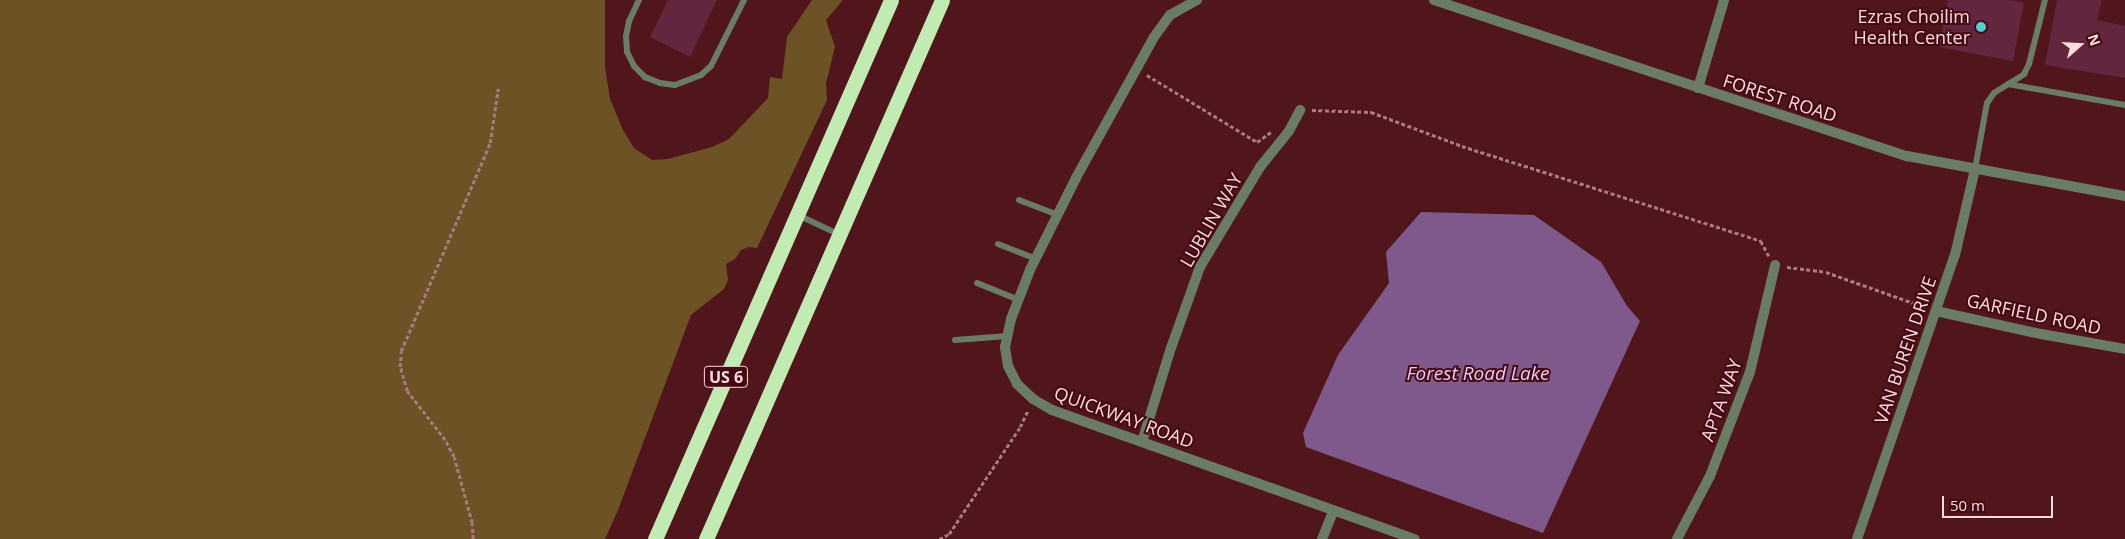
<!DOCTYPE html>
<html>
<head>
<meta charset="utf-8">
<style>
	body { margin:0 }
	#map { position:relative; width:2125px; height:539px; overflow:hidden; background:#50161c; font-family:"Open Sans",sans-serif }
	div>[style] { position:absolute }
	.green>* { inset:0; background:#6d5226 }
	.water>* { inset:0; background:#7f598b }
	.building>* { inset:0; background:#62273e }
	.path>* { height:2.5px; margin-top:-1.25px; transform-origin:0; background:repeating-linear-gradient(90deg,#a87c7f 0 4px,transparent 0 6.5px) }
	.service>* { height:6px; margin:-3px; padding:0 3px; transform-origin:3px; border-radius:3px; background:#6b7c66 }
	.minor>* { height:10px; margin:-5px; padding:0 5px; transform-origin:5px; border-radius:5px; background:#6b7c66 }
	.tertiary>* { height:10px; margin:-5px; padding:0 5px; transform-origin:5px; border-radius:5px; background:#6b7c66 }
	.motorway>* { height:15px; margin:-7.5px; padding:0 7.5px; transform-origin:7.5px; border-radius:7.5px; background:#c1ebb2 }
	.dots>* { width:14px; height:14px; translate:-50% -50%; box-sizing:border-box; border:2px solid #440a13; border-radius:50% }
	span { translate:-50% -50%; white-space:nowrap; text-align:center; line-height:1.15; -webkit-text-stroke:4px #440a13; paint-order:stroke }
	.shield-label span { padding:1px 4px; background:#440a13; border:1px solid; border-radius:4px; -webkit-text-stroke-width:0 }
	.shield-label { font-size:16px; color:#fbdcdc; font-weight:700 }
	.poi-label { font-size:18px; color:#fbdcdc }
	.right { translate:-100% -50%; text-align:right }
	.street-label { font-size:18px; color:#fbdcdc }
	.water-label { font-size:19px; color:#eccaf8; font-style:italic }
	.north { position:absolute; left:2055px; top:20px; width:50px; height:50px; -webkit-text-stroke:4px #440a13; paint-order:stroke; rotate:71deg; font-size:14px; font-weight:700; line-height:20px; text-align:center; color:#fbdcdc }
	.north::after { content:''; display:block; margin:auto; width:18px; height:22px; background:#fbdcdc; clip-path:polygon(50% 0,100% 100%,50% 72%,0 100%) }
	.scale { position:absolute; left:1942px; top:496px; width:111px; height:22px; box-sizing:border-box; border:2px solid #fbdcdc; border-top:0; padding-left:6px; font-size:15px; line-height:18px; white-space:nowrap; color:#fbdcdc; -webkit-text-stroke:4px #440a13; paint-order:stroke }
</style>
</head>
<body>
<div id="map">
	<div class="green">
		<i style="clip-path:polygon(0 0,605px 0,605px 67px,610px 99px,623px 130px,634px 148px,652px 160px,668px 159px,712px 147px,729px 139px,768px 98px,770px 77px,782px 79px,787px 37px,812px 0,843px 0,826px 20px,835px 47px,826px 83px,827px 100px,757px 248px,749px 247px,741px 250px,735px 259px,726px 264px,728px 280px,724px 289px,691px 315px,618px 510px,605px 539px,0 539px)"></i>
	</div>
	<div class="water">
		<i style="clip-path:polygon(1421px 212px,1534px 215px,1601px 262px,1627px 306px,1640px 321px,1543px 533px,1306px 447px,1303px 433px,1338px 355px,1389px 283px,1386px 252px)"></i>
	</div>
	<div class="building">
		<i style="clip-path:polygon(668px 0,717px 0,690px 57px,650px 37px)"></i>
		<i style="clip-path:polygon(1948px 0,2009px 0,2024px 3px,2013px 61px,1939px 47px)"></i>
		<i style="clip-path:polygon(2057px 0,2102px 0,2097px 20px,2125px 26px,2125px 78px,2045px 65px)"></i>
	</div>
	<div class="path">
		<i style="left:1147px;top:75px;width:129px;rotate:31.3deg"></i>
		<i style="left:1257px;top:142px;width:17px;rotate:-36deg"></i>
		<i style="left:1312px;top:110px;width:59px;rotate:1.9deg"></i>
		<i style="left:1371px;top:112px;width:97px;rotate:20.5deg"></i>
		<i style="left:1462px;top:146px;width:314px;rotate:17.6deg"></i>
		<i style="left:1761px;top:241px;width:17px;rotate:62deg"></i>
		<i style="left:1787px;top:267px;width:39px;rotate:7deg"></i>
		<i style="left:1826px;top:272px;width:105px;rotate:19.5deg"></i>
		<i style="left:473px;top:539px;width:16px;rotate:-94deg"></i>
		<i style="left:472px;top:523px;width:68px;rotate:-105.3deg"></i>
		<i style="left:454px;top:457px;width:19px;rotate:-118deg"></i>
		<i style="left:445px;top:440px;width:62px;rotate:-127.8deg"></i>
		<i style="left:407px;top:391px;width:25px;rotate:-106deg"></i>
		<i style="left:400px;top:367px;width:16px;rotate:-86deg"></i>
		<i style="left:401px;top:351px;width:226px;rotate:-66.8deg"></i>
		<i style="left:490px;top:143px;width:55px;rotate:-81.6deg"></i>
		<i style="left:939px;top:539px;width:11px;rotate:-27deg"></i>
		<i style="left:949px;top:534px;width:128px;rotate:-56.4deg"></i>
		<i style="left:1020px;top:427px;width:19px;rotate:-65deg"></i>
	</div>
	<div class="service">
		<i style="left:639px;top:0;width:23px;rotate:115deg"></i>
		<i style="left:629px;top:21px;width:15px;rotate:101deg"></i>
		<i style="left:626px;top:36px;width:16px;rotate:86deg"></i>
		<i style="left:627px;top:52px;width:16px;rotate:63deg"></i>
		<i style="left:634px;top:66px;width:16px;rotate:45deg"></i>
		<i style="left:645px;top:77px;width:16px;rotate:22deg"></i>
		<i style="left:660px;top:83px;width:15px;rotate:8deg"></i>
		<i style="left:675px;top:85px;width:28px;rotate:-21deg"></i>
		<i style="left:701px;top:75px;width:13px;rotate:-42deg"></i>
		<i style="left:711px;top:66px;width:74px;rotate:-63.4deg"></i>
		<i style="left:2008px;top:84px;width:119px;rotate:10.2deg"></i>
		<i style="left:1975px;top:169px;width:67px;rotate:-79.7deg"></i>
		<i style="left:1987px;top:103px;width:12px;rotate:-55deg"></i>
		<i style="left:1994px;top:93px;width:36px;rotate:-32deg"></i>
		<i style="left:2024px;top:74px;width:11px;rotate:-63deg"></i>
		<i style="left:2029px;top:64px;width:66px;rotate:-76deg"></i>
		<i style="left:1019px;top:200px;width:42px;rotate:21deg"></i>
		<i style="left:798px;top:215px;width:44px;rotate:25.4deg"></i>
		<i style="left:998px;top:244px;width:41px;rotate:21.5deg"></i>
		<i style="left:977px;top:283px;width:45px;rotate:22deg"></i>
		<i style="left:955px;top:340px;width:53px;rotate:-4.3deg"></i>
	</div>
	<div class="minor">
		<i style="left:1197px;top:0;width:31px;rotate:151deg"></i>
		<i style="left:1170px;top:15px;width:27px;rotate:126deg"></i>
		<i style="left:1154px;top:37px;width:161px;rotate:119deg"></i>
		<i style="left:1076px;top:178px;width:103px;rotate:116.6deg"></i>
		<i style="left:1030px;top:270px;width:53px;rotate:111.2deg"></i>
		<i style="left:1011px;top:319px;width:29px;rotate:102deg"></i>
		<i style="left:1005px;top:347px;width:19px;rotate:81deg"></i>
		<i style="left:1008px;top:366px;width:20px;rotate:63deg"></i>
		<i style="left:1017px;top:384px;width:22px;rotate:43deg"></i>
		<i style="left:1033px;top:399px;width:22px;rotate:30deg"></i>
		<i style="left:1052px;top:410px;width:385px;rotate:19.6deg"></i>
		<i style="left:1698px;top:88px;width:92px;rotate:-73.5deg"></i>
		<i style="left:1936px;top:311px;width:107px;rotate:12.4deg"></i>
		<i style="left:2041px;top:334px;width:85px;rotate:10.1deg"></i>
		<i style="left:1142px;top:442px;width:98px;rotate:-72.9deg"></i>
		<i style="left:1171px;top:348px;width:86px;rotate:-70.3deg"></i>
		<i style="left:1200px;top:267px;width:117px;rotate:-59deg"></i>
		<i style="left:1260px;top:167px;width:46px;rotate:-51.1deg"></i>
		<i style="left:1289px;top:131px;width:24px;rotate:-62deg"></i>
		<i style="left:1322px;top:539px;width:31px;rotate:-68deg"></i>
		<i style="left:1677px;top:539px;width:71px;rotate:-62.4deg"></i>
		<i style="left:1710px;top:476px;width:111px;rotate:-69deg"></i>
		<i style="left:1750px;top:372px;width:110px;rotate:-76.8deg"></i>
		<i style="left:1857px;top:539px;width:300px;rotate:-71deg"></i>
		<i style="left:1955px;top:255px;width:88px;rotate:-76.9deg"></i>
	</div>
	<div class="tertiary">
		<i style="left:1434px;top:0;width:498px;rotate:18.3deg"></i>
		<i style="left:1907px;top:156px;width:222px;rotate:10.4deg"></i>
	</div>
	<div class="motorway">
		<i style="left:655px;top:539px;width:588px;rotate:-66.35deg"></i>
		<i style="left:706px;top:539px;width:588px;rotate:-66.35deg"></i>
	</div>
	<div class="dots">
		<i style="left:1981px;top:27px;background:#52cdd0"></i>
	</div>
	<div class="shield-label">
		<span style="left:726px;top:377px">US 6</span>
	</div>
	<div class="poi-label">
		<span class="right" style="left:1970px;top:27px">Ezras Choilim<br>Health Center</span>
	</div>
	<div class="street-label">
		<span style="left:1780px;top:98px;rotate:18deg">FOREST ROAD</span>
		<span style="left:1211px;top:220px;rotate:-60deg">LUBLIN WAY</span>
		<span style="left:2034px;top:314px;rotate:12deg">GARFIELD ROAD</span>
		<span style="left:1905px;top:350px;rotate:-71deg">VAN BUREN DRIVE</span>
		<span style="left:1721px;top:400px;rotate:-70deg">APTA WAY</span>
		<span style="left:1124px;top:417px;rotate:20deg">QUICKWAY ROAD</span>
	</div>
	<div class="water-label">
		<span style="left:1478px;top:374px">Forest Road Lake</span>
	</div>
	<div class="north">N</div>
	<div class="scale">50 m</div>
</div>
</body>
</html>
